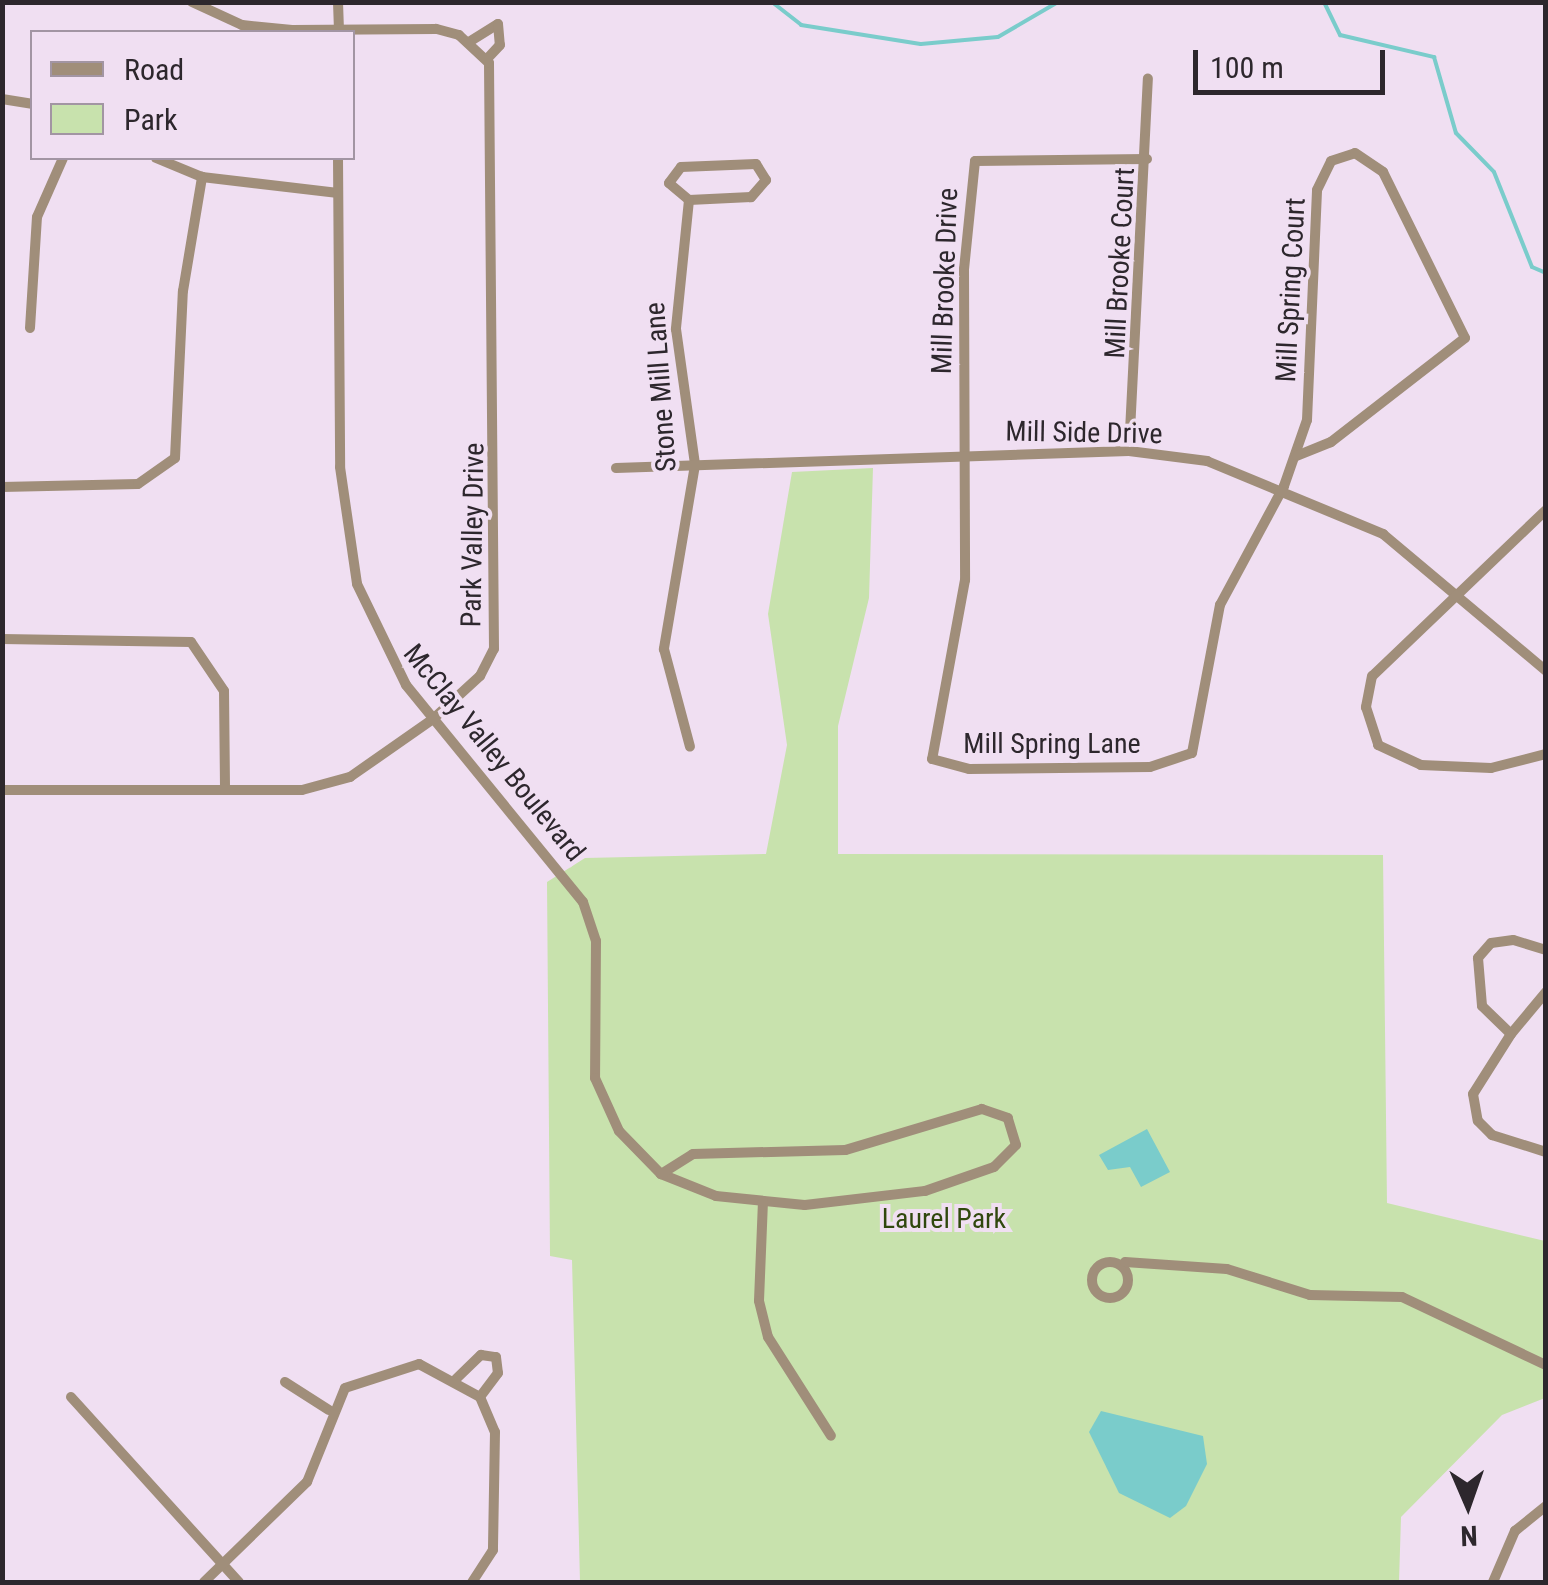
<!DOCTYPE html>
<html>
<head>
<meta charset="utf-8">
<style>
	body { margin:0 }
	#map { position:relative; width:1548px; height:1585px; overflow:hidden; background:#f0dff2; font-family:"Roboto Condensed",sans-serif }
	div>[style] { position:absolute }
	.green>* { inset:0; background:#c8e2ad }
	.water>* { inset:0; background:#7acccb }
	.stream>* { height:4px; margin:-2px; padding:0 2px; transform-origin:2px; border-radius:2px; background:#7acccb }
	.minor>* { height:10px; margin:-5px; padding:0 5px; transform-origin:5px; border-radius:5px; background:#a08e7a }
	.minor>.ring { margin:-5px; padding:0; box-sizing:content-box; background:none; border:10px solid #a08e7a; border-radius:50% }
	span { translate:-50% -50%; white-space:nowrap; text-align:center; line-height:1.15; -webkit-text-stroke:8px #f0dff2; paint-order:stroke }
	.street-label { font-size:28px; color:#2d272d }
	.park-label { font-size:28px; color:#30480d }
	.frame { position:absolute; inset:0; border:5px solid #2d272d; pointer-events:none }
	.legend { position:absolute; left:30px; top:30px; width:325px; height:130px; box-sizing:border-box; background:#f0dff2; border:2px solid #a295a3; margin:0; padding:12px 18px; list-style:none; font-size:30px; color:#2d272d }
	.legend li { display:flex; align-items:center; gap:20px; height:50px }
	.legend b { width:50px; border:2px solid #a295a3 }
	.north { position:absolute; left:1418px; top:1455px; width:100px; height:100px; -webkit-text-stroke:8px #f0dff2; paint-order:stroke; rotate:178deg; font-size:28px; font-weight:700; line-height:40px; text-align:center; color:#2d272d }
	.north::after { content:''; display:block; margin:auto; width:35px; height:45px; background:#2d272d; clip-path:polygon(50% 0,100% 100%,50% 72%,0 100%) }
	.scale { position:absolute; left:1193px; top:50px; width:192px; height:45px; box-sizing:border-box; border:5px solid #2d272d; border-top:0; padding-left:12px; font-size:30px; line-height:35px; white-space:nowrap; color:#2d272d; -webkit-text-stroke:8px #f0dff2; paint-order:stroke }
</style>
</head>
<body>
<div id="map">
	<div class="green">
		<i style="clip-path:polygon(873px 468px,869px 598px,838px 726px,838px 854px,1383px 855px,1387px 1203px,1545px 1241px,1545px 1398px,1502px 1415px,1401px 1517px,1399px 1582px,580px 1582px,572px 1260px,550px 1256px,547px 882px,585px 858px,766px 854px,787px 745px,768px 614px,792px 472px)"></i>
	</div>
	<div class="water">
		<i style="clip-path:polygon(1147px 1129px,1170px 1172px,1141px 1187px,1130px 1167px,1108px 1170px,1099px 1155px)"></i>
		<i style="clip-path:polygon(1101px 1411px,1203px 1436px,1207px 1464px,1186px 1506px,1170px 1518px,1119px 1493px,1089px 1432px)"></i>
	</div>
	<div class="stream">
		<i style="left:772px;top:2px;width:37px;rotate:38deg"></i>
		<i style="left:801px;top:25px;width:121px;rotate:9deg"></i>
		<i style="left:921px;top:44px;width:77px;rotate:-5.2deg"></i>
		<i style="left:998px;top:37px;width:69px;rotate:-30.3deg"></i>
		<i style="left:1324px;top:2px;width:37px;rotate:64deg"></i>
		<i style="left:1340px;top:35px;width:97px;rotate:13.2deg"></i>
		<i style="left:1434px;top:57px;width:79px;rotate:73.9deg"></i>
		<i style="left:1456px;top:133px;width:54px;rotate:45.7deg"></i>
		<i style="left:1494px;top:172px;width:102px;rotate:68.2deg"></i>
		<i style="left:1532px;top:267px;width:15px;rotate:23deg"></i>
	</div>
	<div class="minor">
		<i style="left:338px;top:2px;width:30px;rotate:88deg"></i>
		<i style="left:469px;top:42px;width:34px;rotate:-32deg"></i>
		<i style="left:498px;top:24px;width:21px;rotate:85deg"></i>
		<i style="left:500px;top:45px;width:19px;rotate:133deg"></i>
		<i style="left:2px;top:99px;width:30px;rotate:9deg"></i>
		<i style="left:156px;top:158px;width:50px;rotate:22.4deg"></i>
		<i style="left:202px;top:177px;width:137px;rotate:6.7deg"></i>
		<i style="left:338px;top:158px;width:309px;rotate:89.6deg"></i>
		<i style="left:340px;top:467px;width:118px;rotate:81.7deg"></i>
		<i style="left:357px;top:584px;width:112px;rotate:64.1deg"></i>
		<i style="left:406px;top:685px;width:280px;rotate:50.8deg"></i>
		<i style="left:583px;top:902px;width:41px;rotate:71.6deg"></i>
		<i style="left:596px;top:941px;width:137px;rotate:90.4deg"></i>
		<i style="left:595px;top:1078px;width:58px;rotate:65.6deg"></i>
		<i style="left:619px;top:1131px;width:60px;rotate:45.7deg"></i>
		<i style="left:661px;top:1174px;width:59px;rotate:21.8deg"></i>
		<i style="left:716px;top:1196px;width:89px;rotate:5.8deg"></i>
		<i style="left:805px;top:1205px;width:121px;rotate:-6.7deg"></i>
		<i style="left:925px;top:1191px;width:73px;rotate:-19.2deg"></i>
		<i style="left:994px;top:1167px;width:31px;rotate:-45deg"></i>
		<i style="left:1016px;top:1145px;width:28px;rotate:-107deg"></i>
		<i style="left:1008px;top:1118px;width:28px;rotate:-161deg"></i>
		<i style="left:982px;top:1109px;width:143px;rotate:163.3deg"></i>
		<i style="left:845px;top:1150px;width:152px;rotate:178.5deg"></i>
		<i style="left:693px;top:1154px;width:38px;rotate:148deg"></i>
		<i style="left:1147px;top:159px;width:172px;rotate:179.3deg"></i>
		<i style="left:975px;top:161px;width:109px;rotate:95.8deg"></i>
		<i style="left:964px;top:269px;width:311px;rotate:89.8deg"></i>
		<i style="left:965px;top:580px;width:182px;rotate:100.4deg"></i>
		<i style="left:932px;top:759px;width:38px;rotate:15deg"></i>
		<i style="left:969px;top:769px;width:181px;rotate:-0.6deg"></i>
		<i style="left:1150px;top:767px;width:44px;rotate:-18.4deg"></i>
		<i style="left:1192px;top:753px;width:151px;rotate:-79.3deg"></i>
		<i style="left:1220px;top:605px;width:135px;rotate:-61.7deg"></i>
		<i style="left:1284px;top:486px;width:70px;rotate:-70.8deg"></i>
		<i style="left:1307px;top:420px;width:230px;rotate:-87.5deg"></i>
		<i style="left:1317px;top:190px;width:32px;rotate:-64deg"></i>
		<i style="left:1331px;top:161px;width:25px;rotate:-18deg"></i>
		<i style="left:1355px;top:153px;width:34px;rotate:34deg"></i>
		<i style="left:1383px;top:172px;width:185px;rotate:63.7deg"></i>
		<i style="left:1465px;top:338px;width:170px;rotate:142.2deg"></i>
		<i style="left:1331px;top:442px;width:37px;rotate:158deg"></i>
		<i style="left:756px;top:164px;width:19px;rotate:58deg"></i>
		<i style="left:766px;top:180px;width:23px;rotate:131deg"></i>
		<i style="left:751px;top:197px;width:62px;rotate:177.2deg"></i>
		<i style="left:689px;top:200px;width:26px;rotate:-140deg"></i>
		<i style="left:669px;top:183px;width:20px;rotate:-53deg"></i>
		<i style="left:681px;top:167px;width:75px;rotate:-2.3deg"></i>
		<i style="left:689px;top:200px;width:130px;rotate:95.8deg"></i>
		<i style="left:676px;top:329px;width:137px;rotate:82deg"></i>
		<i style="left:695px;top:465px;width:187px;rotate:99.6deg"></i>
		<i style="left:664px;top:649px;width:101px;rotate:75.1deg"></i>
		<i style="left:30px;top:328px;width:111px;rotate:-86.4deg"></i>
		<i style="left:37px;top:217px;width:64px;rotate:-66.2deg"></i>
		<i style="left:1129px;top:451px;width:373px;rotate:-87.1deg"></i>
		<i style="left:616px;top:468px;width:513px;rotate:-1.9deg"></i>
		<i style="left:1129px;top:451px;width:79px;rotate:7.3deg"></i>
		<i style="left:1207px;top:461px;width:191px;rotate:22.5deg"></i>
		<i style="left:1383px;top:534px;width:213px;rotate:40deg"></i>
		<i style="left:2px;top:487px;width:136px;rotate:-1.3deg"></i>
		<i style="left:138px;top:484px;width:45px;rotate:-35.1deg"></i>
		<i style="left:175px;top:458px;width:167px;rotate:-87.3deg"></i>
		<i style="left:183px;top:291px;width:116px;rotate:-80.5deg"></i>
		<i style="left:1546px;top:510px;width:240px;rotate:136.3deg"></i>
		<i style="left:1372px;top:676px;width:32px;rotate:101deg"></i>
		<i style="left:1366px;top:707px;width:40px;rotate:72deg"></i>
		<i style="left:1378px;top:745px;width:47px;rotate:24.9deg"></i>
		<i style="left:1421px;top:765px;width:70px;rotate:2.5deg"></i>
		<i style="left:1491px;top:768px;width:57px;rotate:-14.3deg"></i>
		<i style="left:2px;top:639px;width:189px;rotate:0.9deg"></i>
		<i style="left:191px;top:642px;width:59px;rotate:56deg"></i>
		<i style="left:224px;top:691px;width:99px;rotate:89.4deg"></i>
		<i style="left:2px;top:790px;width:300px"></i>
		<i style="left:302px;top:790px;width:50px;rotate:-15.2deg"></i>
		<i style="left:350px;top:777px;width:101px;rotate:-34.9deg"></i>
		<i style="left:433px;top:719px;width:64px;rotate:-42.5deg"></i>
		<i style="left:480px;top:676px;width:30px;rotate:-63deg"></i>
		<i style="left:494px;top:649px;width:586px;rotate:-90.49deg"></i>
		<i style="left:489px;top:63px;width:41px;rotate:-137deg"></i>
		<i style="left:459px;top:35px;width:24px;rotate:-165deg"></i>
		<i style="left:436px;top:29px;width:144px;rotate:179.6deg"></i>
		<i style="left:292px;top:30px;width:50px;rotate:-174.3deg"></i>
		<i style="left:242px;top:25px;width:55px;rotate:-155.3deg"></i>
		<i style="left:1546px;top:950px;width:34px;rotate:-163deg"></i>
		<i style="left:1513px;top:940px;width:22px;rotate:172deg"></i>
		<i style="left:1491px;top:943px;width:20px;rotate:131deg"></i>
		<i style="left:1478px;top:958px;width:48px;rotate:85.2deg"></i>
		<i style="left:1482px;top:1006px;width:40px;rotate:44deg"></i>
		<i style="left:1511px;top:1034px;width:55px;rotate:-50.2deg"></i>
		<i style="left:1511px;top:1034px;width:71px;rotate:122.3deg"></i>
		<i style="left:1473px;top:1094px;width:27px;rotate:80deg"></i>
		<i style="left:1478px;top:1121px;width:20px;rotate:45deg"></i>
		<i style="left:1492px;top:1135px;width:57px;rotate:17.5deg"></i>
		<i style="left:763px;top:1201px;width:100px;rotate:92.3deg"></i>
		<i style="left:759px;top:1301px;width:37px;rotate:76deg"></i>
		<i style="left:768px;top:1337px;width:117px;rotate:57.5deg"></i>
		<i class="ring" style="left:1092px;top:1262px;width:26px;height:26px"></i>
		<i style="left:1125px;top:1262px;width:102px;rotate:3.9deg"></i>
		<i style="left:1227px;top:1269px;width:87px;rotate:17.4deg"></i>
		<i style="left:1310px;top:1295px;width:92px;rotate:1.2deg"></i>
		<i style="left:1402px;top:1297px;width:159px;rotate:25.3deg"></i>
		<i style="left:456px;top:1379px;width:35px;rotate:-44deg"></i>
		<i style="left:481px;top:1355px;width:15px;rotate:8deg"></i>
		<i style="left:496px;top:1357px;width:16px;rotate:83deg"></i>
		<i style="left:498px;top:1373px;width:30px;rotate:127deg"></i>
		<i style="left:285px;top:1382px;width:52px;rotate:32.5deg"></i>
		<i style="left:71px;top:1397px;width:250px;rotate:47.8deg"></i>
		<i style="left:204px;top:1582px;width:144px;rotate:-44.2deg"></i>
		<i style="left:307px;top:1482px;width:101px;rotate:-68deg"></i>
		<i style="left:345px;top:1388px;width:78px;rotate:-18deg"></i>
		<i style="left:419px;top:1364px;width:69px;rotate:28.4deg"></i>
		<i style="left:480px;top:1397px;width:38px;rotate:67deg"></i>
		<i style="left:495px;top:1432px;width:118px;rotate:91deg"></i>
		<i style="left:493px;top:1550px;width:38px;rotate:123deg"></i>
		<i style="left:1493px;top:1582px;width:56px;rotate:-66.7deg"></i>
		<i style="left:1515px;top:1531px;width:40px;rotate:-39deg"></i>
	</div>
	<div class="street-label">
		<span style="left:1120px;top:263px;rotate:-87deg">Mill Brooke Court</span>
		<span style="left:945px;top:281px;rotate:-88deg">Mill Brooke Drive</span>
		<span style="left:1291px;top:290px;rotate:-87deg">Mill Spring Court</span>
		<span style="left:661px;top:387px;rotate:-94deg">Stone Mill Lane</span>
		<span style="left:1084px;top:433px;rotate:1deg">Mill Side Drive</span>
		<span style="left:473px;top:535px;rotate:-89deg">Park Valley Drive</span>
		<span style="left:1052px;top:744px">Mill Spring Lane</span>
		<span style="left:494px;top:753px;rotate:51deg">McClay Valley Boulevard</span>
	</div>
	<div class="park-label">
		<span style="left:944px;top:1219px">Laurel Park</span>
	</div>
	<div class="frame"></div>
	<ul class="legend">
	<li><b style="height:12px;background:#a08e7a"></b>Road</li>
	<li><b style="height:28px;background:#c8e2ad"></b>Park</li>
	</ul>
	<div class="north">N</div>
	<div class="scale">100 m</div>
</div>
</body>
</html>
